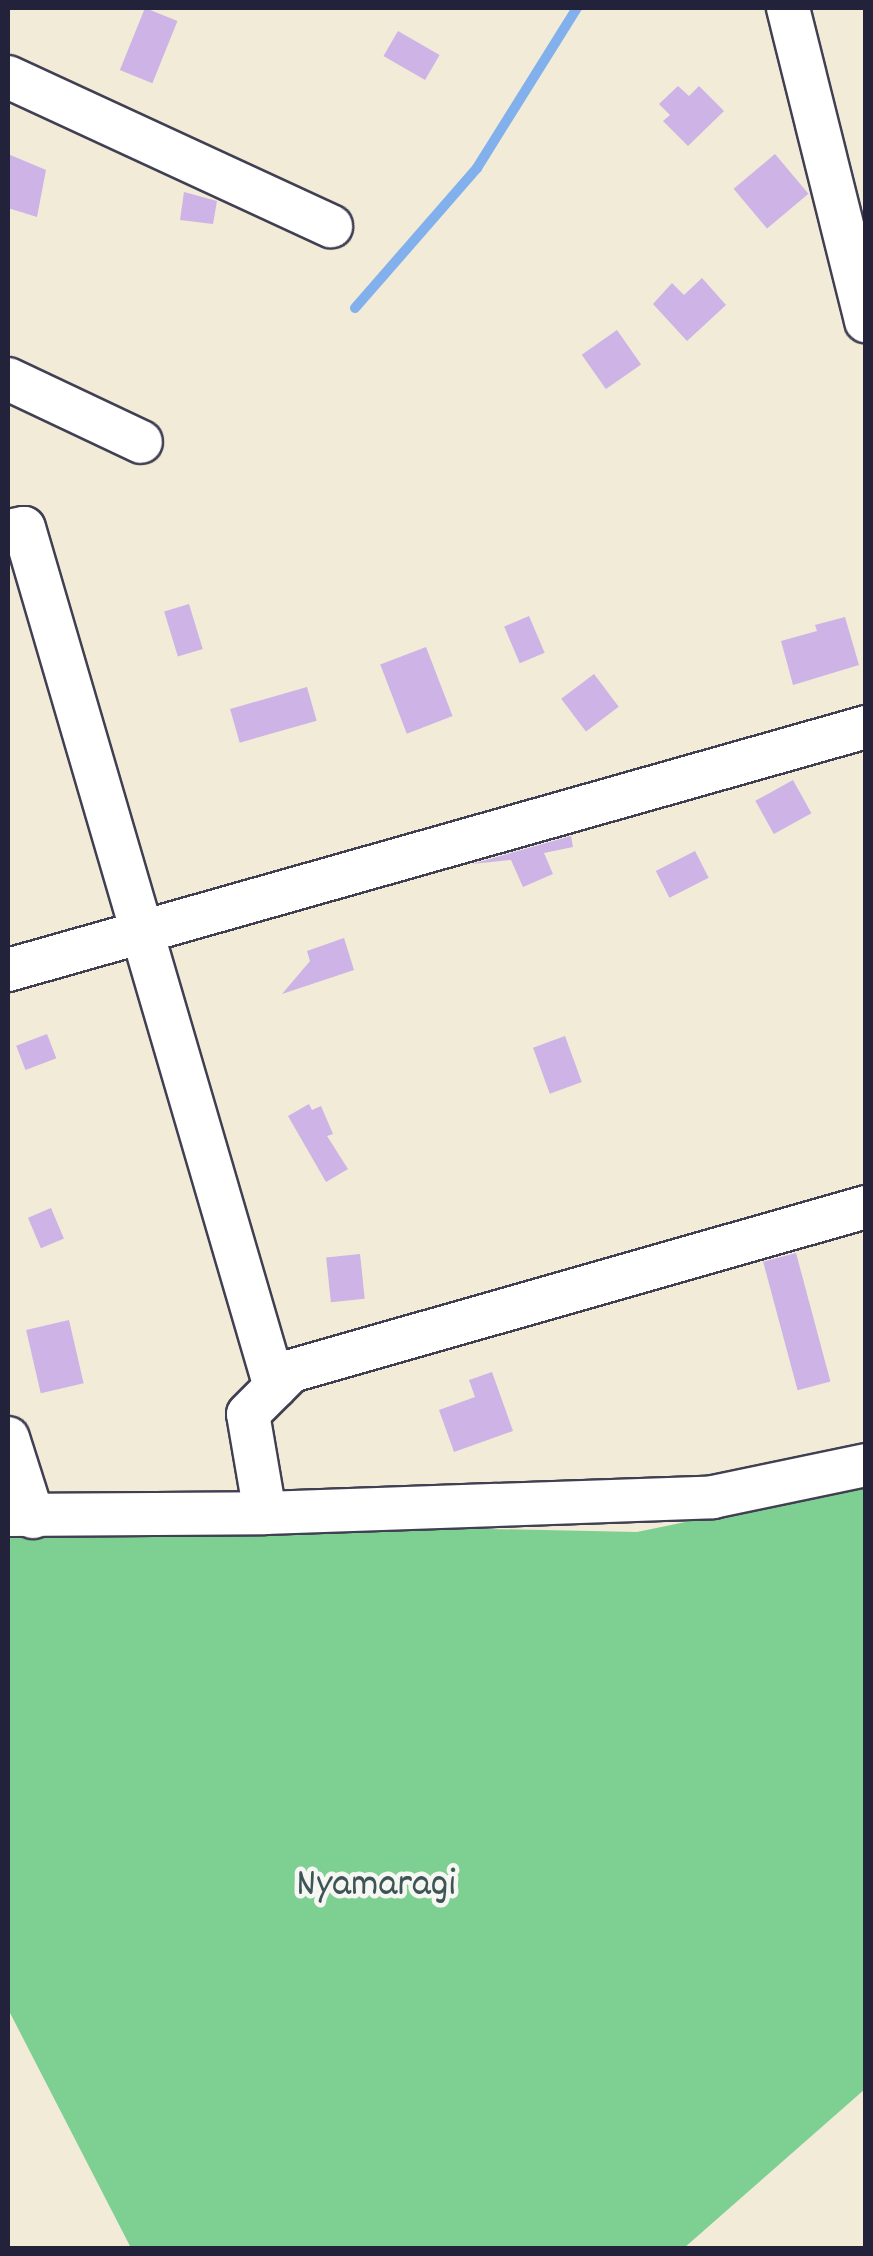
<!DOCTYPE html>
<html>
<head>
<meta charset="utf-8">
<style>
	body { margin:0 }
	#map { position:relative; width:873px; height:2256px; overflow:hidden; background:#f1ebd8; font-family:Dekko,sans-serif }
	div>[style] { position:absolute }
	.green>* { inset:0; background:#7dd092 }
	.stream>* { height:10px; margin:-5px; padding:0 5px; transform-origin:5px; border-radius:5px; background:#81b0ec }
	.building>* { inset:0; background:#cdb3e6; transform-origin:0 0 }
	.roads { filter:drop-shadow(2px 0 #414053) drop-shadow(-2px 0 #414053) drop-shadow(0 2px #414053) drop-shadow(0 -2px #414053) }
	.minor>* { height:42px; margin:-21px; padding:0 21px; transform-origin:21px; border-radius:21px; background:#fff }
	span { translate:-50% -50%; white-space:nowrap; text-align:center; line-height:1.15; -webkit-text-stroke:9px #f6f6f2; paint-order:stroke }
	.park-label { font-size:40px; color:#3d5655 }
	.frame { position:absolute; inset:0; border:10px solid #22223b; pointer-events:none }
</style>
</head>
<body>
<div id="map">
	<div class="green">
		<i style="clip-path:polygon(865px 1485px,865px 2089px,684px 2248px,131px 2248px,8px 2009px,8px 1519px,637px 1532px)"></i>
	</div>
	<div class="stream">
		<i style="left:355px;top:308px;width:186px;rotate:-48.9deg"></i>
		<i style="left:477px;top:168px;width:189px;rotate:-58deg"></i>
	</div>
	<div class="building">
		<i style="left:145px;top:8px;width:35px;height:67px;rotate:22deg"></i>
		<i style="left:398px;top:31px;width:48px;height:29px;rotate:30deg"></i>
		<i style="clip-path:polygon(678px 86px,689px 96px,699px 86px,724px 111px,688px 146px,663px 121px,670px 115px,659px 104px)"></i>
		<i style="clip-path:polygon(8px 154px,46px 170px,37px 217px,8px 208px)"></i>
		<i style="left:775px;top:154px;width:52px;height:54px;rotate:50deg"></i>
		<i style="clip-path:polygon(184px 192px,217px 201px,213px 224px,180px 220px)"></i>
		<i style="clip-path:polygon(702px 278px,726px 305px,687px 341px,653px 304px,672px 283px,684px 295px)"></i>
		<i style="left:617px;top:330px;width:42px;height:43px;rotate:55deg"></i>
		<i style="left:189px;top:604px;width:47px;height:26px;rotate:73deg"></i>
		<i style="left:529px;top:616px;width:40px;height:27px;rotate:67deg"></i>
		<i style="clip-path:polygon(845px 617px,859px 665px,793px 685px,781px 641px,817px 631px,815px 625px)"></i>
		<i style="left:426px;top:647px;width:74px;height:49px;rotate:69deg"></i>
		<i style="left:594px;top:674px;width:41px;height:41px;rotate:53deg"></i>
		<i style="left:307px;top:687px;width:35px;height:80px;rotate:74deg"></i>
		<i style="left:793px;top:780px;width:38px;height:43px;rotate:61deg"></i>
		<i style="clip-path:polygon(571px 836px,573px 847px,544px 853px,553px 874px,523px 887px,511px 860px,472px 864px)"></i>
		<i style="left:695px;top:851px;width:30px;height:44px;rotate:63deg"></i>
		<i style="clip-path:polygon(344px 938px,354px 970px,282px 994px,310px 961px,307px 951px)"></i>
		<i style="left:47px;top:1034px;width:26px;height:33px;rotate:69deg"></i>
		<i style="left:565px;top:1036px;width:49px;height:34px;rotate:70deg"></i>
		<i style="clip-path:polygon(309px 1104px,312px 1110px,321px 1106px,333px 1134px,327px 1136px,348px 1169px,326px 1182px,288px 1116px)"></i>
		<i style="left:51px;top:1208px;width:33px;height:25px;rotate:67deg"></i>
		<i style="left:796px;top:1253px;width:133px;height:34px;rotate:75deg"></i>
		<i style="left:360px;top:1254px;width:45px;height:34px;rotate:84deg"></i>
		<i style="left:69px;top:1320px;width:65px;height:44px;rotate:77deg"></i>
		<i style="clip-path:polygon(492px 1372px,513px 1431px,454px 1452px,439px 1410px,475px 1397px,469px 1380px)"></i>
	</div>
	<div class="roads">
		<div class="minor">
			<i style="left:788px;top:8px;width:323px;rotate:76deg"></i>
			<i style="left:8px;top:77px;width:356px;rotate:24.8deg"></i>
			<i style="left:8px;top:379px;width:147px;rotate:25.3deg"></i>
			<i style="left:8px;top:531px;width:16px;rotate:-11deg"></i>
			<i style="left:24px;top:528px;width:895px;rotate:73.71deg"></i>
			<i style="left:8px;top:970px;width:892px;rotate:-15.81deg"></i>
			<i style="left:8px;top:1438px;width:83px;rotate:72.4deg"></i>
			<i style="left:265px;top:1513px;width:100px;rotate:-99.7deg"></i>
			<i style="left:248px;top:1414px;width:61px;rotate:-45deg"></i>
			<i style="left:291px;top:1371px;width:598px;rotate:-15.92deg"></i>
			<i style="left:8px;top:1515px;width:257px;rotate:-0.4deg"></i>
			<i style="left:265px;top:1513px;width:448px;rotate:-2deg"></i>
			<i style="left:713px;top:1497px;width:156px;rotate:-11.8deg"></i>
		</div>
	</div>
	<div class="park-label">
		<span style="left:376px;top:1887px">Nyamaragi</span>
	</div>
	<div class="frame"></div>
</div>
</body>
</html>
